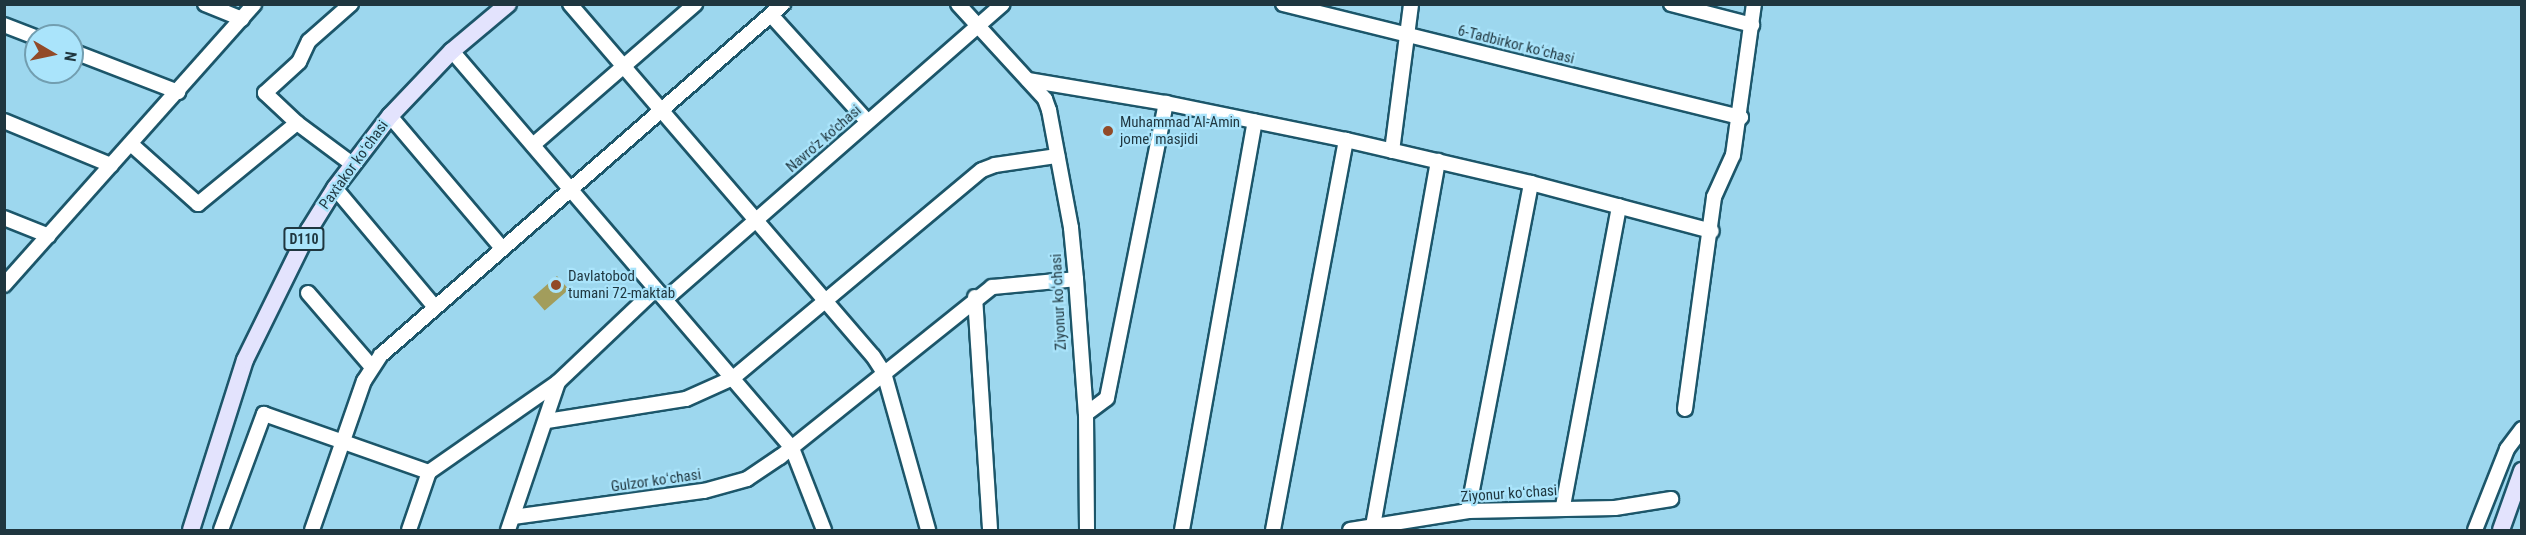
<!DOCTYPE html>
<html>
<head>
<meta charset="utf-8">
<style>
	body { margin:0 }
	#map { position:relative; width:2526px; height:535px; overflow:hidden; background:#9dd7ee; font-family:"Roboto Condensed",sans-serif }
	div>[style] { position:absolute }
	.green>* { inset:0; background:#a29d5c; transform-origin:0 0 }
	.roads { filter:drop-shadow(2px 0 #1c566a) drop-shadow(-2px 0 #1c566a) drop-shadow(0 2px #1c566a) drop-shadow(0 -2px #1c566a) }
	.minor>* { height:14px; margin:-7px; padding:0 7px; transform-origin:7px; border-radius:7px; background:#fff }
	.major>* { height:16px; margin:-8px; padding:0 8px; transform-origin:8px; border-radius:8px; background:#e3e3fd }
	.dots>* { width:16px; height:16px; translate:-50% -50%; box-sizing:border-box; border:3px solid #aae4fb; border-radius:50% }
	span { translate:-50% -50%; white-space:nowrap; text-align:center; line-height:1.15; -webkit-text-stroke:4.5px #aae4fb; paint-order:stroke }
	.shield-label span { padding:2px 4px; background:#aae4fb; border:2px solid; border-radius:4px; -webkit-text-stroke-width:0 }
	.shield-label { font-size:14px; color:#1f363f; font-weight:700 }
	.street-label { font-size:15px; color:#1f363f }
	.poi-label { font-size:15px; color:#1f363f }
	.left { translate:0 -50%; text-align:left }
	.frame { position:absolute; inset:0; border:6px solid #1f363f; pointer-events:none }
	.north { position:absolute; left:24px; top:24px; width:60px; height:60px; box-sizing:border-box; background:#aae4fb; border:2px solid #729eb0; border-radius:50%; rotate:99deg; font-size:16px; font-weight:700; line-height:24px; text-align:center; color:#1f363f }
	.north::after { content:''; display:block; margin:auto; width:21px; height:27px; background:#924a28; clip-path:polygon(50% 0,100% 100%,50% 72%,0 100%) }
</style>
</head>
<body>
<div id="map">
	<div class="green">
		<i style="left:557px;top:276px;width:18px;height:32px;rotate:49deg"></i>
	</div>
	<div class="roads">
		<div class="minor">
			<i style="left:205px;top:4px;width:40px;rotate:22deg"></i>
			<i style="left:570px;top:4px;width:464px;rotate:49.3deg"></i>
			<i style="left:873px;top:356px;width:20px;rotate:57deg"></i>
			<i style="left:884px;top:373px;width:163px;rotate:74.3deg"></i>
			<i style="left:958px;top:4px;width:129px;rotate:47.5deg"></i>
			<i style="left:1045px;top:99px;width:12px;rotate:70deg"></i>
			<i style="left:1049px;top:110px;width:120px;rotate:79.4deg"></i>
			<i style="left:1071px;top:228px;width:51px;rotate:84.4deg"></i>
			<i style="left:1076px;top:279px;width:135px;rotate:85.8deg"></i>
			<i style="left:1086px;top:414px;width:116px;rotate:89.5deg"></i>
			<i style="left:1283px;top:4px;width:472px;rotate:13.9deg"></i>
			<i style="left:1671px;top:4px;width:84px;rotate:14.5deg"></i>
			<i style="left:771px;top:15px;width:144px;rotate:47.8deg"></i>
			<i style="left:4px;top:25px;width:34px;rotate:21deg"></i>
			<i style="left:72px;top:51px;width:114px;rotate:21.1deg"></i>
			<i style="left:452px;top:51px;width:523px;rotate:49.42deg"></i>
			<i style="left:792px;top:448px;width:88px;rotate:68.7deg"></i>
			<i style="left:1028px;top:80px;width:140px;rotate:9.5deg"></i>
			<i style="left:1166px;top:103px;width:184px;rotate:11.6deg"></i>
			<i style="left:1346px;top:140px;width:190px;rotate:13.1deg"></i>
			<i style="left:1531px;top:183px;width:187px;rotate:14.9deg"></i>
			<i style="left:390px;top:116px;width:173px;rotate:49.7deg"></i>
			<i style="left:4px;top:121px;width:116px;rotate:22.4deg"></i>
			<i style="left:297px;top:123px;width:44px;rotate:-136.8deg"></i>
			<i style="left:265px;top:93px;width:46px;rotate:-42.4deg"></i>
			<i style="left:299px;top:62px;width:23px;rotate:-65deg"></i>
			<i style="left:309px;top:41px;width:56px;rotate:-41.4deg"></i>
			<i style="left:131px;top:144px;width:90px;rotate:41.8deg"></i>
			<i style="left:198px;top:204px;width:128px;rotate:-39.3deg"></i>
			<i style="left:297px;top:123px;width:69px;rotate:36.7deg"></i>
			<i style="left:533px;top:145px;width:215px;rotate:-41deg"></i>
			<i style="left:1392px;top:151px;width:148px;rotate:-82.6deg"></i>
			<i style="left:335px;top:188px;width:155px;rotate:50deg"></i>
			<i style="left:4px;top:218px;width:48px;rotate:21.8deg"></i>
			<i style="left:4px;top:285px;width:376px;rotate:-48.3deg"></i>
			<i style="left:308px;top:293px;width:96px;rotate:49.2deg"></i>
			<i style="left:975px;top:297px;width:233px;rotate:86.3deg"></i>
			<i style="left:667px;top:298px;width:446px;rotate:-41.2deg"></i>
			<i style="left:1685px;top:409px;width:214px;rotate:-82.2deg"></i>
			<i style="left:1714px;top:197px;width:46px;rotate:-65.7deg"></i>
			<i style="left:1733px;top:155px;width:152px;rotate:-82.1deg"></i>
			<i style="left:1086px;top:414px;width:26px;rotate:-37deg"></i>
			<i style="left:1107px;top:398px;width:301px;rotate:-78.7deg"></i>
			<i style="left:547px;top:421px;width:141px;rotate:-9deg"></i>
			<i style="left:686px;top:399px;width:51px;rotate:-24.1deg"></i>
			<i style="left:733px;top:378px;width:324px;rotate:-39.9deg"></i>
			<i style="left:982px;top:170px;width:14px;rotate:-21deg"></i>
			<i style="left:995px;top:165px;width:63px;rotate:-8.3deg"></i>
			<i style="left:429px;top:472px;width:157px;rotate:-34.9deg"></i>
			<i style="left:558px;top:382px;width:134px;rotate:-43.5deg"></i>
			<i style="left:1563px;top:506px;width:305px;rotate:-79.4deg"></i>
			<i style="left:1468px;top:511px;width:334px;rotate:-79.1deg"></i>
			<i style="left:513px;top:517px;width:193px;rotate:-7.8deg"></i>
			<i style="left:704px;top:491px;width:45px;rotate:-15.6deg"></i>
			<i style="left:747px;top:479px;width:40px;rotate:-34deg"></i>
			<i style="left:780px;top:457px;width:272px;rotate:-38.7deg"></i>
			<i style="left:992px;top:287px;width:84px;rotate:-5.4deg"></i>
			<i style="left:1373px;top:526px;width:371px;rotate:-79.9deg"></i>
			<i style="left:221px;top:530px;width:124px;rotate:-69.7deg"></i>
			<i style="left:264px;top:414px;width:175px;rotate:19.4deg"></i>
			<i style="left:312px;top:530px;width:158px;rotate:-70.8deg"></i>
			<i style="left:364px;top:381px;width:31px;rotate:-57deg"></i>
			<i style="left:381px;top:355px;width:534px;rotate:-41.13deg"></i>
			<i style="left:409px;top:530px;width:61px;rotate:-71deg"></i>
			<i style="left:508px;top:530px;width:156px;rotate:-71.3deg"></i>
			<i style="left:1182px;top:530px;width:415px;rotate:-79.9deg"></i>
			<i style="left:1273px;top:530px;width:397px;rotate:-79.4deg"></i>
			<i style="left:1350px;top:530px;width:120px;rotate:-9.1deg"></i>
			<i style="left:1468px;top:511px;width:147px;rotate:-1.2deg"></i>
			<i style="left:1615px;top:508px;width:57px;rotate:-9.1deg"></i>
			<i style="left:2475px;top:530px;width:87px;rotate:-68.4deg"></i>
			<i style="left:2507px;top:449px;width:25px;rotate:-53deg"></i>
		</div>
		<div class="major">
			<i style="left:191px;top:530px;width:178px;rotate:-72.4deg"></i>
			<i style="left:245px;top:360px;width:145px;rotate:-63.8deg"></i>
			<i style="left:309px;top:230px;width:49px;rotate:-58.2deg"></i>
			<i style="left:335px;top:188px;width:91px;rotate:-52.6deg"></i>
			<i style="left:390px;top:116px;width:90px;rotate:-46.4deg"></i>
			<i style="left:452px;top:51px;width:73px;rotate:-40deg"></i>
			<i style="left:2501px;top:530px;width:63px;rotate:-70.4deg"></i>
		</div>
	</div>
	<div class="dots">
		<i style="left:1108px;top:131px;background:#924a28"></i>
		<i style="left:556px;top:285px;background:#924a28"></i>
	</div>
	<div class="shield-label">
		<span style="left:304px;top:239px">D110</span>
	</div>
	<div class="street-label">
		<span style="left:1516px;top:45px;rotate:14deg">6-Tadbirkor koʻchasi</span>
		<span style="left:824px;top:139px;rotate:-41deg">Navro'z ko'chasi</span>
		<span style="left:354px;top:165px;rotate:-54deg">Paxtakor koʻchasi</span>
		<span style="left:1059px;top:302px;rotate:-93deg">Ziyonur koʻchasi</span>
		<span style="left:656px;top:481px;rotate:-8deg">Gulzor koʻchasi</span>
		<span style="left:1509px;top:494px;rotate:-4deg">Ziyonur koʻchasi</span>
	</div>
	<div class="poi-label">
		<span class="left" style="left:1120px;top:131px">Muhammad Al-Amin<br>jome' masjidi</span>
		<span class="left" style="left:568px;top:285px">Davlatobod<br>tumani 72-maktab</span>
	</div>
	<div class="frame"></div>
	<div class="north">N</div>
</div>
</body>
</html>
